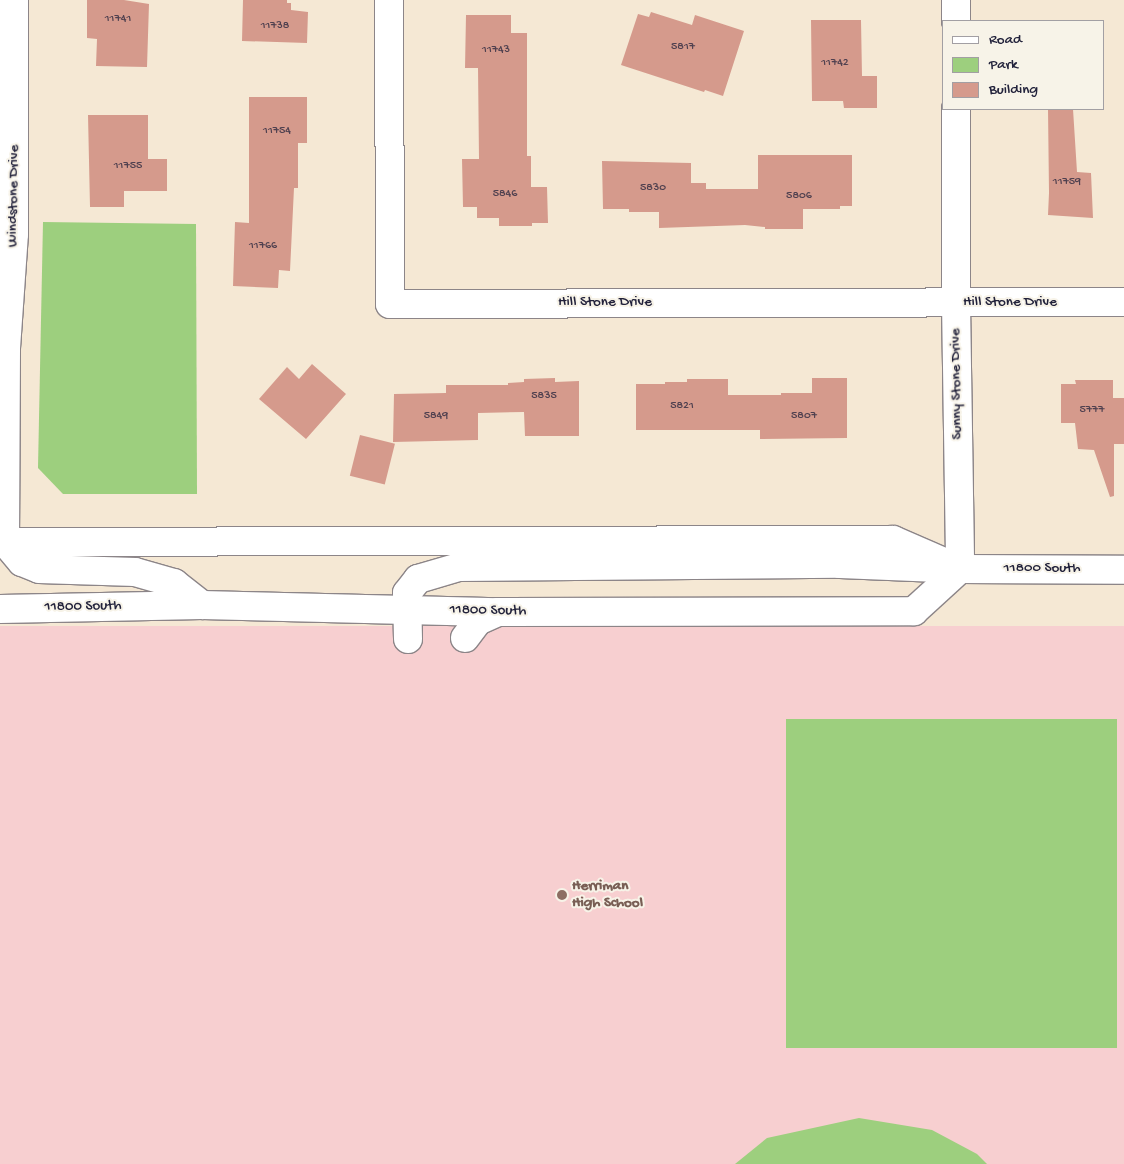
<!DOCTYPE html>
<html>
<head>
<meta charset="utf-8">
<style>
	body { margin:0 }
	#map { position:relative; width:1124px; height:1164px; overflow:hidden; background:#f5e8d4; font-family:"Gochi Hand",sans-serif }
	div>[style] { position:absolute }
	.built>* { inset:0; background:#f7cfd0; transform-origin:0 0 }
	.green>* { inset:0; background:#9dcf7e; transform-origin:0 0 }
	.building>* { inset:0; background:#d59a8c; transform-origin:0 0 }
	.roads { filter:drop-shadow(1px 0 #8c8588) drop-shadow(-1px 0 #8c8588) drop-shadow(0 1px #8c8588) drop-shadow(0 -1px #8c8588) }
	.street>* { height:28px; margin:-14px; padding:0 14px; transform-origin:14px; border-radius:14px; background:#fff }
	.primary>* { height:28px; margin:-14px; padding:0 14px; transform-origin:14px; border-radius:14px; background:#fff }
	.dots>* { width:14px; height:14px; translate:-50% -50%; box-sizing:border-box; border:2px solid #f7f3e8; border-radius:50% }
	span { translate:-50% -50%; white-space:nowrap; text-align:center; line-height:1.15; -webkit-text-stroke:4px #f7f3e8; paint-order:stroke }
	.number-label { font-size:12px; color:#4f404f }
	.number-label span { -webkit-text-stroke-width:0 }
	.street-label { font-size:15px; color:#22223b }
	.education-label { font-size:15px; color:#785e54; font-weight:700 }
	.left { translate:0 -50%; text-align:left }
	.legend { position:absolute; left:942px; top:20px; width:162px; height:90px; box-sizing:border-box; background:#f7f3e8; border:1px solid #a29fa3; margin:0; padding:6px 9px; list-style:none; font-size:15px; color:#22223b }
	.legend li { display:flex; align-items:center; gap:10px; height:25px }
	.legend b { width:25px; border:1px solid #a29fa3 }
</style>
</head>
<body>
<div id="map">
	<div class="built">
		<i style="left:0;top:626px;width:1124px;height:538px"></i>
	</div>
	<div class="green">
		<i style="clip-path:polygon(43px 222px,196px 224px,197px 494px,63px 494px,38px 468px)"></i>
		<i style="left:786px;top:719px;width:331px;height:329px"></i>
		<i style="clip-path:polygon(859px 1118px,932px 1130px,977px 1154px,987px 1164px,735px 1164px,767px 1138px)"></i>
	</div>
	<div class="building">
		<i style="clip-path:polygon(87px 0,124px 0,149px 4px,147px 67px,96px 66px,97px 39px,87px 38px)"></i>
		<i style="clip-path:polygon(243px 0,287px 0,287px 3px,291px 3px,291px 10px,308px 12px,307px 43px,242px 41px)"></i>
		<i style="clip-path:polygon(651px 12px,692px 25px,695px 15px,744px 31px,723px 96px,705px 90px,704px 92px,621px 65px,638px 14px,649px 17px)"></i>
		<i style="clip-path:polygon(466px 15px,511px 15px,511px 33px,527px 33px,527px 156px,531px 156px,531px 187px,547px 187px,548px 223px,532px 223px,532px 226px,499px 226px,499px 218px,477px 218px,477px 207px,463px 207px,462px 159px,479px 159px,478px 68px,465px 68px)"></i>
		<i style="clip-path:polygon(811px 20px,861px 20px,862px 76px,877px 76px,877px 108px,844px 108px,843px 101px,812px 101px)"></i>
		<i style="clip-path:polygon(249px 97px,307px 97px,307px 143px,298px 143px,298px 188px,294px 188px,290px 271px,279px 270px,278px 288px,233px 286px,235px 222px,249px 223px)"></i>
		<i style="clip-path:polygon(1048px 109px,1073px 109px,1077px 172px,1091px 173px,1093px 218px,1048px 215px,1049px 193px)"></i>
		<i style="clip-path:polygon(88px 115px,148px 115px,148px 159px,167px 159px,167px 191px,124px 191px,124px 207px,90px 207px)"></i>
		<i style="clip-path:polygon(758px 155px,852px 155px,852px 206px,840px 206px,840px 209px,803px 209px,803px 229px,765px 229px,765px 227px,745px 225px,659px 228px,659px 212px,629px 212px,629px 209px,603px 209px,602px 161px,691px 163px,691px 183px,706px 183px,706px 189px,758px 189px)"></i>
		<i style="clip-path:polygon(312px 364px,346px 394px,306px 439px,259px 399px,287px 367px,299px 379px)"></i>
		<i style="clip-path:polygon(555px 378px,555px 382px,579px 381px,579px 436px,525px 436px,524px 412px,478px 413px,478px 440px,393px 442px,394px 394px,446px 393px,446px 385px,508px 385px,508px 383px,524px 382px,524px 379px)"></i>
		<i style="clip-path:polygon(812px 378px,847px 378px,847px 438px,760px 439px,760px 430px,636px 430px,636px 384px,665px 384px,665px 382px,687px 382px,687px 379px,728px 379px,728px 395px,781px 395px,781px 393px,812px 393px)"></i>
		<i style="clip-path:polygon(1075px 380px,1113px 380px,1113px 398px,1124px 398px,1124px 444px,1114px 444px,1114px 496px,1110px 497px,1094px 450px,1078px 449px,1075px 423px,1061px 423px,1061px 384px,1076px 384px)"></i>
		<i style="left:360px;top:435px;width:36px;height:42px;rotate:14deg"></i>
	</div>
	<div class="roads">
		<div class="street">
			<i style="left:389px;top:0;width:304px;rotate:89.8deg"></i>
			<i style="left:390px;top:304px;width:734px;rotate:-0.16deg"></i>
			<i style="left:956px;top:0;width:21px;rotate:90deg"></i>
			<i style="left:956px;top:109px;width:194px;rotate:90deg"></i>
			<i style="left:956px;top:303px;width:266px;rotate:89.1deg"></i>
			<i style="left:5px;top:542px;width:194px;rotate:-89.7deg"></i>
			<i style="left:6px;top:348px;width:114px;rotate:-86deg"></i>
			<i style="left:14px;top:234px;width:234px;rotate:-90deg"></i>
		</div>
		<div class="primary">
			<i style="left:0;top:542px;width:893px;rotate:-0.13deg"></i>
			<i style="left:893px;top:540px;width:73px;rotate:23.4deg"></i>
			<i style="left:5px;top:542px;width:26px;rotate:50deg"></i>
			<i style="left:22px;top:562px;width:18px;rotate:22deg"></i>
			<i style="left:39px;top:569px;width:96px;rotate:1.8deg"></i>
			<i style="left:135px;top:572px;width:41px;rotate:15.8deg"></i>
			<i style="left:174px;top:583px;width:36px;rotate:38deg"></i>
			<i style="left:0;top:609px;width:202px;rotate:-1.1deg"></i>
			<i style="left:202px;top:605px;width:296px;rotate:1.4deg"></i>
			<i style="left:498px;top:612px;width:416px;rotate:-0.1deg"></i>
			<i style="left:914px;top:611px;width:62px;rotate:-42.4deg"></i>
			<i style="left:465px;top:638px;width:21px;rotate:-53deg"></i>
			<i style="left:478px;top:621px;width:22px;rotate:-24deg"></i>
			<i style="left:408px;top:639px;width:46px;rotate:-91.2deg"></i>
			<i style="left:407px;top:593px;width:18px;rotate:-52deg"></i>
			<i style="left:418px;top:579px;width:43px;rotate:-16.3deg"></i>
			<i style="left:459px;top:567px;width:381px;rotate:-0.5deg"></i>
			<i style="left:840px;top:564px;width:120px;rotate:2.4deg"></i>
			<i style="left:960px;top:569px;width:164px;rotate:0.3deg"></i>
		</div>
	</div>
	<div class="dots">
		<i style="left:562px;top:895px;background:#8d6e63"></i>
	</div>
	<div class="number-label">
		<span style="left:118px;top:20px">11741</span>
		<span style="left:275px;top:27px">11738</span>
		<span style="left:683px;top:48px">5817</span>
		<span style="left:496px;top:51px">11743</span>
		<span style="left:835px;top:64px">11742</span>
		<span style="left:277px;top:132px">11754</span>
		<span style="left:128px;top:167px">11755</span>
		<span style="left:1067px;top:183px">11759</span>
		<span style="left:653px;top:189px">5830</span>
		<span style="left:505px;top:195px">5846</span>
		<span style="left:799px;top:197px">5806</span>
		<span style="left:263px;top:247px">11766</span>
		<span style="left:544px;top:397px">5835</span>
		<span style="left:682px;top:407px">5821</span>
		<span style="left:1092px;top:411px">5777</span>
		<span style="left:436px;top:417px">5849</span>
		<span style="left:804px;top:417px">5807</span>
	</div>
	<div class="street-label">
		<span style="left:14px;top:196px;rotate:-89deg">Windstone Drive</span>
		<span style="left:605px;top:303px">Hill Stone Drive</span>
		<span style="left:1010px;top:303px">Hill Stone Drive</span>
		<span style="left:957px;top:384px;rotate:-91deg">Sunny Stone Drive</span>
		<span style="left:1042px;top:569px">11800 South</span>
		<span style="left:83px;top:607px;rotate:-1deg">11800 South</span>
		<span style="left:488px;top:611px;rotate:1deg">11800 South</span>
	</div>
	<div class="education-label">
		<span class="left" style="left:572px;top:895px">Herriman<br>High School</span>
	</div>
	<ul class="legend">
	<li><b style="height:6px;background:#fff"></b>Road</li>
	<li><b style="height:14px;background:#9dcf7e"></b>Park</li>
	<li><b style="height:14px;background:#d59a8c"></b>Building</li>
	</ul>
</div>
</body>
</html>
